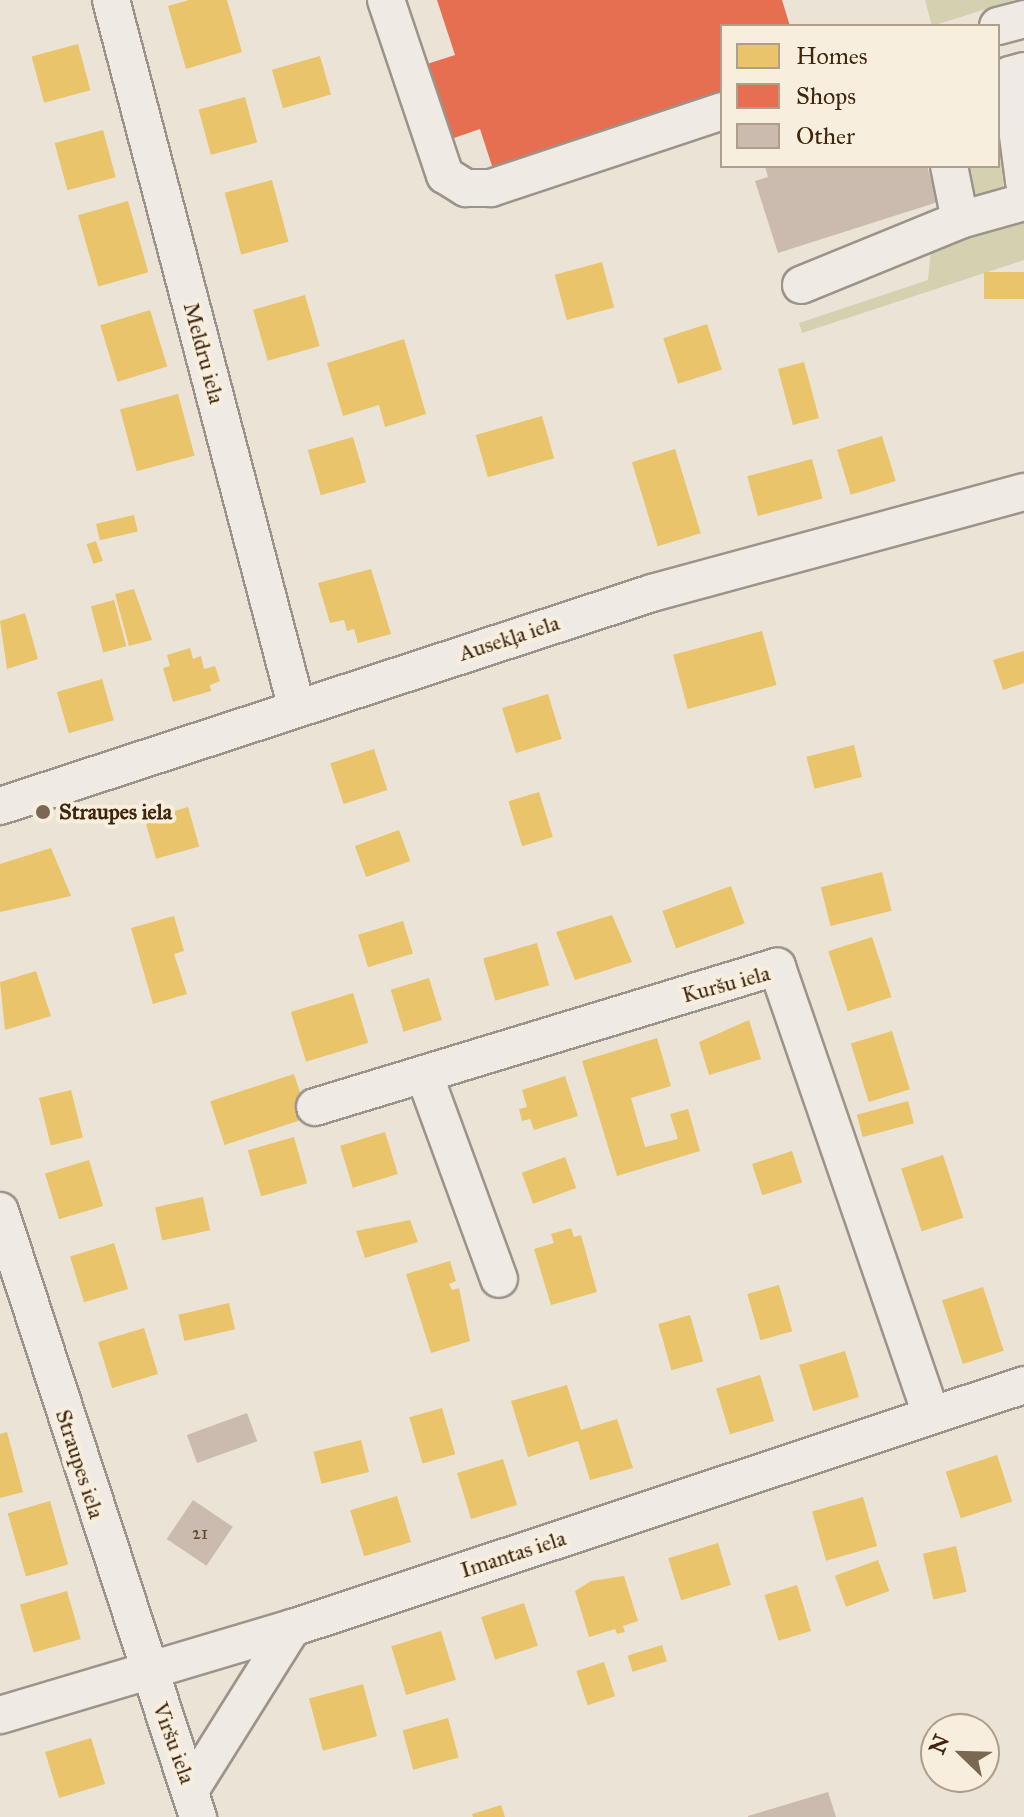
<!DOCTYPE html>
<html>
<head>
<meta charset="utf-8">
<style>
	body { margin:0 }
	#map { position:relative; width:1024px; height:1817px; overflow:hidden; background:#ebe3d6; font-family:"IM FELL Great Primer",serif }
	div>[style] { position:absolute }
	.green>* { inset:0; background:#d4d1b1 }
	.homes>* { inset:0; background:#e9c46a; transform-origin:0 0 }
	.shops>* { inset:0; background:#e76f51 }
	.building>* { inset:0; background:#cbbbaf; transform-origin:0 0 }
	.roads { filter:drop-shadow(2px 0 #9c948a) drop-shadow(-2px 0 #9c948a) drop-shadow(0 2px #9c948a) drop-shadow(0 -2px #9c948a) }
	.minor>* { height:36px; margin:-18px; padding:0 18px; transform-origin:18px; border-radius:18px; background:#efebe4 }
	.dots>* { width:22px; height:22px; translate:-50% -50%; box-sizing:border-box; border:4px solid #f8eede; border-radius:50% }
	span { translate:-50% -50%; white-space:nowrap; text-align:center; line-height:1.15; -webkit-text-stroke:8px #f8eede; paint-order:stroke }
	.number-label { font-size:18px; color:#614a34 }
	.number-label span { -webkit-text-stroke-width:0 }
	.street-label { font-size:22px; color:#3e250b }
	.poi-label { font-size:22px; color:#3e250b; font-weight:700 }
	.left { translate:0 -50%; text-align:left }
	.legend { position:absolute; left:720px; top:24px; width:280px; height:144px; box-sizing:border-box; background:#f8eede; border:2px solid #ae9e8a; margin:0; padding:10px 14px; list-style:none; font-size:24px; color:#3e250b }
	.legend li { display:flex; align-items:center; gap:16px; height:40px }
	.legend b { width:40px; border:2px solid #ae9e8a }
	.north { position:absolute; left:920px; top:1713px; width:80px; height:80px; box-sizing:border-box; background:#f8eede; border:2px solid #ae9e8a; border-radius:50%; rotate:293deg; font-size:22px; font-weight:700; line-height:32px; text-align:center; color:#3e250b }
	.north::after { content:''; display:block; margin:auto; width:28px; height:36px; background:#7b6852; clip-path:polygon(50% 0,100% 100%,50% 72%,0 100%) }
</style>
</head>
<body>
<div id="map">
	<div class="green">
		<i style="clip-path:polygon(925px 0,1015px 0,932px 26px)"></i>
		<i style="clip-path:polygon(998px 134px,1004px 191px,984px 200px,972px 194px,966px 166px,998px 166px)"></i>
		<i style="clip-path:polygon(1024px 212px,1024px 260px,802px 333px,799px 323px,928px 280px,931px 249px)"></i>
	</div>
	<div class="homes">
		<i style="clip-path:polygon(189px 0,227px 0,242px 52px,186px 69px,168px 6px)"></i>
		<i style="left:78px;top:44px;width:48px;height:48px;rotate:75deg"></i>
		<i style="left:320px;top:56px;width:40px;height:50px;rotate:74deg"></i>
		<i style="left:245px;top:97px;width:47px;height:48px;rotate:75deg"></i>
		<i style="left:103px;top:130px;width:49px;height:50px;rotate:75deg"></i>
		<i style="left:272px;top:180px;width:64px;height:49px;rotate:75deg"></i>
		<i style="left:128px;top:201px;width:74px;height:52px;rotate:74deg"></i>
		<i style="left:602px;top:262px;width:47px;height:49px;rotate:75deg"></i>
		<i style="left:1024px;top:272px;width:27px;height:40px;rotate:90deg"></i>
		<i style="left:305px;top:295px;width:53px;height:54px;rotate:74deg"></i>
		<i style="left:150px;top:310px;width:59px;height:52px;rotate:73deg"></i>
		<i style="left:707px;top:324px;width:48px;height:46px;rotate:72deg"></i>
		<i style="clip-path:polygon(404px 339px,426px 414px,385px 427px,379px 405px,343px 416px,327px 363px)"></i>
		<i style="left:804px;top:362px;width:58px;height:27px;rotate:75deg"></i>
		<i style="left:178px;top:394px;width:64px;height:60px;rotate:75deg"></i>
		<i style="left:542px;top:416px;width:44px;height:69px;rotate:74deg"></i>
		<i style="left:882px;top:436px;width:47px;height:47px;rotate:73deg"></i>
		<i style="left:353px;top:437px;width:47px;height:47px;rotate:74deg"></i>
		<i style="left:675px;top:449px;width:88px;height:45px;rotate:73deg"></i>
		<i style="left:812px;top:459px;width:41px;height:67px;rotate:75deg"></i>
		<i style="left:134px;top:515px;width:17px;height:39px;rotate:77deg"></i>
		<i style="left:96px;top:541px;width:21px;height:10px;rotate:71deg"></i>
		<i style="clip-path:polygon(371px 569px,391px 634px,358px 643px,354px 629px,347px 631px,344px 620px,330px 623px,318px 583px)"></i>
		<i style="clip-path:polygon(134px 589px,152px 640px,129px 646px,115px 594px)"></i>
		<i style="left:114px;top:600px;width:48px;height:24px;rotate:75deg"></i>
		<i style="clip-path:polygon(25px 613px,38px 659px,7px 669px,0 621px)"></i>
		<i style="left:762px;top:631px;width:56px;height:92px;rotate:75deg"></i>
		<i style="clip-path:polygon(190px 648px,193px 659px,201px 656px,204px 669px,215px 666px,220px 681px,210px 685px,211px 691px,173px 702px,163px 668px,170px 666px,167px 655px)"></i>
		<i style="clip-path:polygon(1024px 651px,1024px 683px,1003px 690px,993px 660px)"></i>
		<i style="left:102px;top:679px;width:43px;height:47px;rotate:74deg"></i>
		<i style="left:548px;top:694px;width:47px;height:48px;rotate:73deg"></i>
		<i style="left:854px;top:745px;width:33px;height:49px;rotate:76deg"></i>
		<i style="left:374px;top:749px;width:43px;height:46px;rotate:72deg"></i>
		<i style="left:539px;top:792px;width:47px;height:32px;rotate:73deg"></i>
		<i style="left:188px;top:807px;width:41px;height:45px;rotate:74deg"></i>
		<i style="left:399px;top:830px;width:33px;height:47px;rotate:70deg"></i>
		<i style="clip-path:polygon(51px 848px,71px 896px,0 912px,0 864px)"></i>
		<i style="left:882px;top:872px;width:40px;height:63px;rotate:76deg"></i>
		<i style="left:731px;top:886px;width:40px;height:73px;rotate:70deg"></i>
		<i style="clip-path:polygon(612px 915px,632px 962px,575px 980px,556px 932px)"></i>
		<i style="clip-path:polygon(174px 916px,184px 951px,174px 954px,187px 994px,153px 1004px,131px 928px)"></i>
		<i style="left:403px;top:921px;width:34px;height:47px;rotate:73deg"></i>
		<i style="left:872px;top:937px;width:63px;height:46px;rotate:72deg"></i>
		<i style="left:537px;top:943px;width:44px;height:56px;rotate:74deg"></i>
		<i style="clip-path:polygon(36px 971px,51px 1016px,5px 1030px,0 982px)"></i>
		<i style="left:429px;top:978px;width:44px;height:40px;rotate:73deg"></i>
		<i style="left:353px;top:993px;width:52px;height:65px;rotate:73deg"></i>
		<i style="clip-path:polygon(749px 1020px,761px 1059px,709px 1075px,699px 1042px)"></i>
		<i style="left:892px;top:1031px;width:61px;height:43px;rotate:73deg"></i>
		<i style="clip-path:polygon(657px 1038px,671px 1086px,631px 1098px,645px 1147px,678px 1139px,670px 1114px,688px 1109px,700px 1151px,617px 1176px,582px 1061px)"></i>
		<i style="left:294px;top:1074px;width:46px;height:88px;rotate:72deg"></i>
		<i style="clip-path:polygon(565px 1076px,578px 1116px,534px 1130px,530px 1119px,522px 1121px,519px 1109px,527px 1107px,522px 1090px)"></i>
		<i style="left:71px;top:1090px;width:49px;height:33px;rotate:76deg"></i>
		<i style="left:908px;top:1101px;width:23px;height:53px;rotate:75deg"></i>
		<i style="left:385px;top:1132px;width:44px;height:47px;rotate:73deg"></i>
		<i style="left:294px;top:1137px;width:48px;height:48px;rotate:74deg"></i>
		<i style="left:792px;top:1151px;width:33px;height:42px;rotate:72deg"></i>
		<i style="left:943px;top:1155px;width:66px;height:44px;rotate:72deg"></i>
		<i style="left:565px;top:1157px;width:33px;height:46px;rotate:70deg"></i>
		<i style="left:89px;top:1160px;width:48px;height:46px;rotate:73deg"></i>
		<i style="left:203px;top:1197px;width:34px;height:49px;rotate:78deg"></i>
		<i style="clip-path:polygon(410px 1220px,418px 1242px,365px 1258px,356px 1231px)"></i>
		<i style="clip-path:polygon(571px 1228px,574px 1237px,581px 1235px,597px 1292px,551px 1305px,534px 1249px,554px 1243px,551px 1234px)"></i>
		<i style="left:114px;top:1243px;width:48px;height:46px;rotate:73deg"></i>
		<i style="clip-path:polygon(450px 1261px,456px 1281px,449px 1284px,452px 1290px,459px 1288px,470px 1341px,431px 1353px,406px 1274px)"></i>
		<i style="left:779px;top:1285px;width:48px;height:33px;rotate:74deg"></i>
		<i style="left:983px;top:1287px;width:67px;height:43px;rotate:72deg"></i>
		<i style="left:229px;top:1303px;width:27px;height:52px;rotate:77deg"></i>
		<i style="left:690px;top:1315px;width:48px;height:33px;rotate:74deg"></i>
		<i style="left:144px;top:1328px;width:48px;height:48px;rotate:73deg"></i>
		<i style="left:845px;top:1351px;width:48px;height:48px;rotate:73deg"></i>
		<i style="left:760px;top:1375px;width:48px;height:46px;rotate:73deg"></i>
		<i style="clip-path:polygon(567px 1385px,581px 1430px,617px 1419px,633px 1468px,590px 1480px,578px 1441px,528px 1457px,511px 1401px)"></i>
		<i style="left:442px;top:1408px;width:48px;height:34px;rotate:74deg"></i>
		<i style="clip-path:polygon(7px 1432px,23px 1492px,0 1498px,0 1434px)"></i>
		<i style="left:361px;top:1440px;width:33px;height:49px;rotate:76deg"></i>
		<i style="left:997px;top:1455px;width:49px;height:54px;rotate:72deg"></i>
		<i style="left:503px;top:1459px;width:48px;height:48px;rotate:73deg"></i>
		<i style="left:397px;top:1496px;width:48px;height:49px;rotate:73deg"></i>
		<i style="left:863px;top:1497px;width:51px;height:53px;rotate:74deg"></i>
		<i style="left:50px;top:1501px;width:66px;height:44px;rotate:74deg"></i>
		<i style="left:718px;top:1543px;width:44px;height:52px;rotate:73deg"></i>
		<i style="left:956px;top:1546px;width:47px;height:34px;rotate:77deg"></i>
		<i style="left:878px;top:1560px;width:33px;height:46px;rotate:70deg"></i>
		<i style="clip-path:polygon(624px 1576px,638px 1621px,623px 1626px,625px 1632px,617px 1634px,615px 1629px,589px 1637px,575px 1591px,591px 1581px)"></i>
		<i style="left:797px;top:1585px;width:48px;height:34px;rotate:73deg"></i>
		<i style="left:67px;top:1591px;width:50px;height:49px;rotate:74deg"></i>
		<i style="left:524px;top:1603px;width:45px;height:45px;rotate:72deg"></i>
		<i style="left:441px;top:1631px;width:51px;height:52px;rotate:73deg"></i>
		<i style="left:662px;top:1645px;width:17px;height:36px;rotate:73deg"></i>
		<i style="left:604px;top:1662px;width:36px;height:29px;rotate:72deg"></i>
		<i style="left:363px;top:1684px;width:54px;height:56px;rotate:75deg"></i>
		<i style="left:448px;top:1718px;width:41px;height:47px;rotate:75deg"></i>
		<i style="left:91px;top:1738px;width:48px;height:48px;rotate:73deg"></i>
		<i style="clip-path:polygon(501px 1805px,505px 1817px,473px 1817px,472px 1814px)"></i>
	</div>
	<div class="shops">
		<i style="clip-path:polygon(437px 0,782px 0,790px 26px,722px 26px,722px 93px,493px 169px,480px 129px,451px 139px,427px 64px,455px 55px)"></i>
	</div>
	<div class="building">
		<i style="clip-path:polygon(765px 166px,927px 166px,938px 202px,778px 253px,755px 181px,768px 177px)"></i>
		<i style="left:247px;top:1413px;width:30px;height:64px;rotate:70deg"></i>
		<i style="left:193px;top:1500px;width:48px;height:47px;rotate:34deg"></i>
		<i style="clip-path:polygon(828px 1792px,836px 1817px,748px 1817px,748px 1816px)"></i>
	</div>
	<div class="roads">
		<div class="minor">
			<i style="left:111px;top:0;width:729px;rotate:75.3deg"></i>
			<i style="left:386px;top:0;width:185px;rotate:71.4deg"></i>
			<i style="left:445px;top:175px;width:25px;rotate:32deg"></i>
			<i style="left:466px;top:188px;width:25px"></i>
			<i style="left:491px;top:188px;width:243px;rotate:-18.4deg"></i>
			<i style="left:998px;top:26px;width:27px;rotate:-15deg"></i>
			<i style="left:1024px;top:71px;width:15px;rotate:164deg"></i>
			<i style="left:1010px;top:75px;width:108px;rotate:82.5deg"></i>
			<i style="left:949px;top:166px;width:55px;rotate:78.5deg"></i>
			<i style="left:801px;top:285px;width:172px;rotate:-22.2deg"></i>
			<i style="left:960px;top:220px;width:66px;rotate:-15.7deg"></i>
			<i style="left:0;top:806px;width:686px;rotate:-18.09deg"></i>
			<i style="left:652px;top:593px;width:385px;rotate:-15.2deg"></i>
			<i style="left:424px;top:1074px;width:218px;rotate:69.9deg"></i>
			<i style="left:315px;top:1107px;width:483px;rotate:-16.9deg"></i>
			<i style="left:777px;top:967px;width:474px;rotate:71deg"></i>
			<i style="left:0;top:1211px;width:638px;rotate:71.91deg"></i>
			<i style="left:0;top:1715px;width:305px;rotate:-16.6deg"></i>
			<i style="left:292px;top:1628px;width:771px;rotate:-18.36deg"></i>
			<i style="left:191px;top:1789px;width:190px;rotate:-57.9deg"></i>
		</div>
	</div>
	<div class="dots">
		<i style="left:43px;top:812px;background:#7b6852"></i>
	</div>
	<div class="number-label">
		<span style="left:200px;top:1533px">21</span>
	</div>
	<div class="street-label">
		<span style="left:204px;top:353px;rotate:75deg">Meldru iela</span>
		<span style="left:509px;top:638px;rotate:-18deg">Ausekļa iela</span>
		<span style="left:726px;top:984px;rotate:-15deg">Kuršu iela</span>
		<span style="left:80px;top:1464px;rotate:72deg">Straupes iela</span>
		<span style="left:513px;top:1554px;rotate:-18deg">Imantas iela</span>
		<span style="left:174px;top:1743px;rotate:70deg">Viršu iela</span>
	</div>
	<div class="poi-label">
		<span class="left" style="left:59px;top:812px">Straupes iela</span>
	</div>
	<ul class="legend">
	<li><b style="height:22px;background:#e9c46a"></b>Homes</li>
	<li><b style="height:22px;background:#e76f51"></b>Shops</li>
	<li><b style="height:22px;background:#cbbbaf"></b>Other</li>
	</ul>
	<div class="north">N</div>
</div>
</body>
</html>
